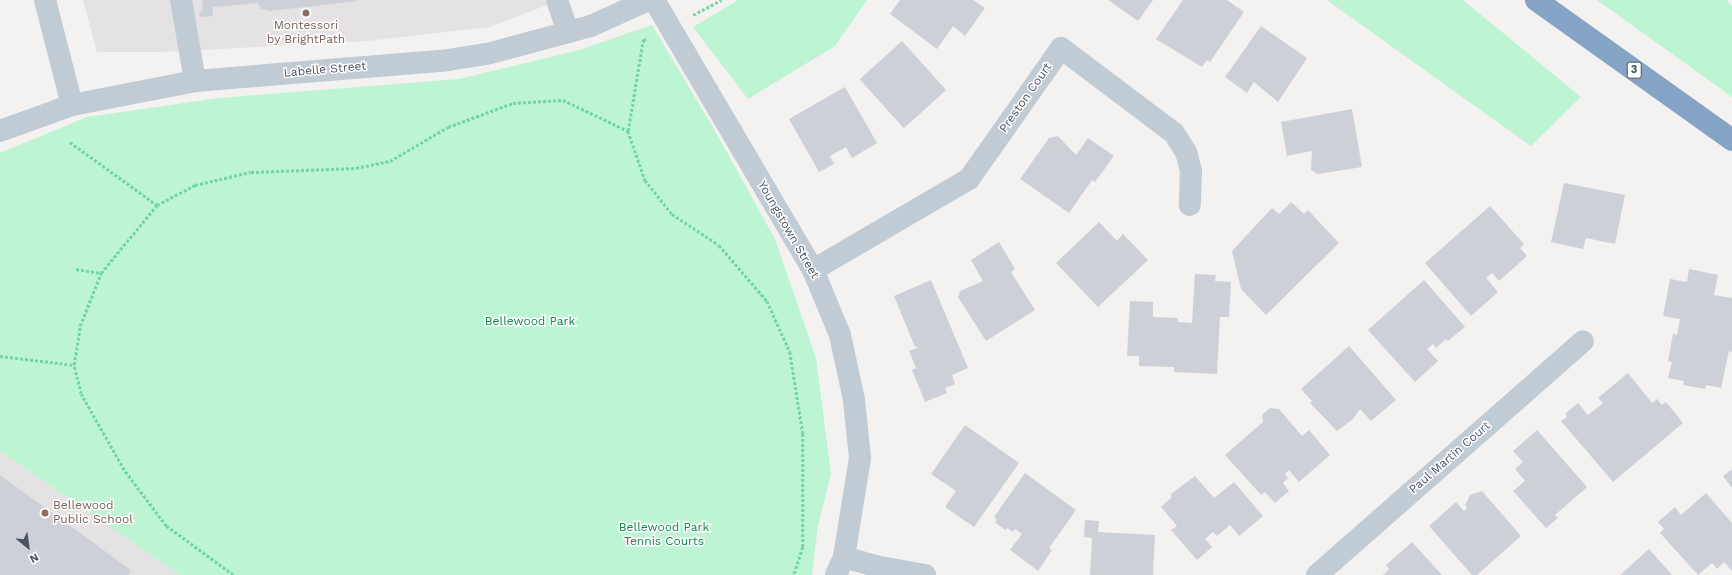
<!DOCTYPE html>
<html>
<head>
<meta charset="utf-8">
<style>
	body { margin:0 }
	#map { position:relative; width:1732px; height:575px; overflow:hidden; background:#f4f1f1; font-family:"Work Sans",sans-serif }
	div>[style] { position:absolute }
	.education>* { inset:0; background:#e5e2e3 }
	.green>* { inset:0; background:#bdf4d3 }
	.building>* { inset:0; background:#cdd0d6; transform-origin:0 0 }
	.path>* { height:2.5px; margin-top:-1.25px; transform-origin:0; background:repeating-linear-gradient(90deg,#71d6a5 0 3px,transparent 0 5px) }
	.minor>* { height:22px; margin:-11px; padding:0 11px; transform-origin:11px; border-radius:11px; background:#c1cbd4 }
	.highway>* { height:22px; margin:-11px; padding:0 11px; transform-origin:11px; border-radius:11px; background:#85a3c4 }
	.dots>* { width:11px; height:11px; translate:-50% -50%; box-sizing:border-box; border:2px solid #fff; border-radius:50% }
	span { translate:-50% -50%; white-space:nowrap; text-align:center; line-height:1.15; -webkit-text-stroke:3px #fff; paint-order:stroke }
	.shield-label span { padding:1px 3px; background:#fff; border:1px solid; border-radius:3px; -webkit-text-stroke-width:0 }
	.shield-label { font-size:11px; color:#475461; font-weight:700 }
	.education-label { font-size:12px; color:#785e54 }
	.left { translate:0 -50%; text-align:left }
	.street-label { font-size:12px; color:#475461 }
	.park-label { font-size:12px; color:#0e854b }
	.north { position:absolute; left:8px; top:527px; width:40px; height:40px; -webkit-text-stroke:3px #fff; paint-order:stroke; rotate:151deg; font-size:11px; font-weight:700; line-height:16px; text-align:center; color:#475461 }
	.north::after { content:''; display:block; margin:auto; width:14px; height:18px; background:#475461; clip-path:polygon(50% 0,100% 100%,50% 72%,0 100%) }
</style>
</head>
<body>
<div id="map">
	<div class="education">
		<i style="clip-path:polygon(83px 0,560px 0,490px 27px,367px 41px,164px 52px,97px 52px)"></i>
		<i style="clip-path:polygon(0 451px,180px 575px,0 575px)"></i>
	</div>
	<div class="green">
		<i style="clip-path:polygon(738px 0,867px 0,835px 46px,748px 99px,693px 27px)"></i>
		<i style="clip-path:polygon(1327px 0,1463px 0,1581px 97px,1531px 146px)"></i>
		<i style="clip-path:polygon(1597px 0,1727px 0,1732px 6px,1732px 97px)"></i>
		<i style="clip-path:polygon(652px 25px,714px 129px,775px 239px,816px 358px,831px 474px,818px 525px,812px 575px,180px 575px,0 451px,0 153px,87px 117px,219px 98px,459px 79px,579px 50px)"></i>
	</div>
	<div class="building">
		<i style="clip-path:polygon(202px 0,357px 0,357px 1px,270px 11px,261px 9px,258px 3px,213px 7px,213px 16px,200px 17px,199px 12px,203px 11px)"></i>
		<i style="clip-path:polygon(900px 0,973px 0,985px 8px,965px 36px,953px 26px,937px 49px,890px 14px)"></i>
		<i style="clip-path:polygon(1108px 0,1153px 0,1138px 21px)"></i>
		<i style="clip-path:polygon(1183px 0,1227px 0,1244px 12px,1210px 62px,1207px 60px,1202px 67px,1156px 39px)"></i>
		<i style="clip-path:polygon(1261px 26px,1307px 58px,1278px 102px,1254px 82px,1247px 93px,1225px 77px)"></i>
		<i style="left:902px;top:41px;width:66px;height:57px;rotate:48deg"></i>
		<i style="clip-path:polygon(845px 87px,877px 143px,852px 158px,846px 147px,830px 156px,834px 164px,819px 172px,789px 119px)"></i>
		<i style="clip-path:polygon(1352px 109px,1362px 167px,1318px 174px,1311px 170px,1312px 151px,1287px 156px,1281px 122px)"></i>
		<i style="clip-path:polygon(1058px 136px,1076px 155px,1088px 138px,1114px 156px,1095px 182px,1092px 180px,1069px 213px,1020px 179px,1049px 138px)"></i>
		<i style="clip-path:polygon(1564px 183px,1625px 195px,1615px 244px,1586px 238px,1583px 249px,1551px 242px)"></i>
		<i style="clip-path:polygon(1291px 202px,1304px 214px,1308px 210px,1339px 243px,1266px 315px,1241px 289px,1232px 251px,1272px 208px,1279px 214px)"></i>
		<i style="clip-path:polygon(1490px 206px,1524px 244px,1520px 248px,1527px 256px,1499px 281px,1492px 273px,1486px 278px,1498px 292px,1471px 316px,1425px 263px)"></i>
		<i style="clip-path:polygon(1099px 222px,1117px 241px,1123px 234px,1148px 260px,1098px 307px,1056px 263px)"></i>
		<i style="clip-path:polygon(999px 242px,1015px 269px,1011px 272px,1035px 310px,986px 341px,958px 297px,960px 291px,983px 281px,971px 260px)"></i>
		<i style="clip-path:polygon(1689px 269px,1718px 275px,1714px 295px,1732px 298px,1732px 352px,1729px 351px,1721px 388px,1706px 385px,1705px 389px,1683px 385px,1684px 381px,1668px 378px,1672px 362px,1668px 361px,1673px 334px,1677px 335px,1680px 319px,1663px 316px,1670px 279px,1687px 282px)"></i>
		<i style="clip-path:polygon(1195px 274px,1216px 275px,1215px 281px,1231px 282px,1229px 317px,1220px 317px,1217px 374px,1174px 372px,1174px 367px,1139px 366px,1139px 356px,1127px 356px,1130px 301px,1153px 302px,1153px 317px,1178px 318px,1178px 322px,1192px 323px)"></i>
		<i style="clip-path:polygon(931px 280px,968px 368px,952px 375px,955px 384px,945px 388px,947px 393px,925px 402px,912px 370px,916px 368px,909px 351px,919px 347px,915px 347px,894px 296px)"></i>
		<i style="clip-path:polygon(1424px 280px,1465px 327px,1448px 341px,1446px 339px,1436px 348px,1433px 344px,1427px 349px,1438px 361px,1415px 382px,1368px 330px)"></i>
		<i style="clip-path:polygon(1349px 346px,1396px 400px,1371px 421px,1360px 409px,1353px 419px,1337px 431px,1310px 403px,1312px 401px,1301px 389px)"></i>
		<i style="clip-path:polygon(1628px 373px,1652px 403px,1657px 399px,1662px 405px,1666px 402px,1683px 423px,1613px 482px,1561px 421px,1567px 417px,1565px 414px,1578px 403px,1588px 415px,1603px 403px,1598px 398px)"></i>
		<i style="clip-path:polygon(1270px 408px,1279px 409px,1302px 436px,1309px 430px,1330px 455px,1299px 482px,1289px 470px,1285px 474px,1288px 478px,1283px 483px,1289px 491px,1275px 503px,1265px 492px,1261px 495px,1225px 455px,1263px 422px,1262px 415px)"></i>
		<i style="clip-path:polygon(965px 425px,1019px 463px,974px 527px,945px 507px,956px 491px,931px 474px)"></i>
		<i style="clip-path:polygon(1537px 430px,1587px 487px,1555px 515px,1558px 518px,1546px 528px,1513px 491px,1525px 481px,1515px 469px,1523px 462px,1513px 451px)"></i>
		<i style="clip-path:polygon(1732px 469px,1732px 488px,1723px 476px)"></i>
		<i style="clip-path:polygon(1025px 473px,1076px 510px,1049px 548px,1052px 550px,1038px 571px,1010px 550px,1022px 534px,1015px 529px,1013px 532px,1007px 528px,1005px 530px,995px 522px,997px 520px,994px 517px)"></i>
		<i style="clip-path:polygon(0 475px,131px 570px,128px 575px,0 575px)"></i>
		<i style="clip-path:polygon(1195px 476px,1214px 498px,1234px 482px,1263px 516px,1239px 536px,1230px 525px,1217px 536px,1213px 532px,1205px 539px,1212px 547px,1197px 560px,1171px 530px,1177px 526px,1161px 507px,1171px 498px,1171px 494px)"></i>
		<i style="clip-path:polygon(1482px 491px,1521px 536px,1477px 575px,1472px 575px,1429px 526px,1456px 502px,1464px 511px,1467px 508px,1465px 505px,1470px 495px)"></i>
		<i style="clip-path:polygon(1706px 493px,1732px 523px,1732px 571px,1724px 562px,1717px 569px,1712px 563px,1698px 575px,1660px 533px,1664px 529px,1658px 522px,1675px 507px,1681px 515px)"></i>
		<i style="clip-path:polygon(1085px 520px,1099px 521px,1098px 532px,1155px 535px,1153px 575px,1090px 575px,1092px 538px,1084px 537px)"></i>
		<i style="clip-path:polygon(1412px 542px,1442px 575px,1383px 575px,1389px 569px,1386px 565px)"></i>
		<i style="clip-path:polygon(1649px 549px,1672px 575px,1620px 575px)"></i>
	</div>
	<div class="path">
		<i style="left:693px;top:15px;width:32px;rotate:-28deg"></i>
		<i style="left:628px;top:131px;width:92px;rotate:-80.6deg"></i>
		<i style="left:643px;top:40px;width:3px;rotate:-18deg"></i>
		<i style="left:70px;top:142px;width:107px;rotate:35.9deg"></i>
		<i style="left:76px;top:269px;width:25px;rotate:9deg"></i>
		<i style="left:0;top:356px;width:75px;rotate:6.9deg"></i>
		<i style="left:233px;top:575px;width:83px;rotate:-143.8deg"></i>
		<i style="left:166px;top:526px;width:70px;rotate:-126.9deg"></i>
		<i style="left:124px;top:470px;width:87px;rotate:-119.5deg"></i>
		<i style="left:81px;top:394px;width:30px;rotate:-104deg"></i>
		<i style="left:74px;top:365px;width:39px;rotate:-81deg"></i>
		<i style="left:80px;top:326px;width:57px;rotate:-68.4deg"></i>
		<i style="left:101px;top:273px;width:88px;rotate:-50.5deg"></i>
		<i style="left:157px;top:205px;width:43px;rotate:-27.8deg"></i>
		<i style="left:195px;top:185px;width:57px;rotate:-13.1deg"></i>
		<i style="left:251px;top:172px;width:105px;rotate:-2.2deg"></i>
		<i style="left:356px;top:168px;width:35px;rotate:-12deg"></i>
		<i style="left:390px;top:161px;width:67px;rotate:-30.4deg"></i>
		<i style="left:448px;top:127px;width:69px;rotate:-20.3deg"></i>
		<i style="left:513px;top:103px;width:50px;rotate:-3.4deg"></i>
		<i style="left:563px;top:100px;width:72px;rotate:25.5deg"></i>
		<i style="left:628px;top:131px;width:52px;rotate:70.9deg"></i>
		<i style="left:645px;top:180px;width:43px;rotate:51.5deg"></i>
		<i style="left:672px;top:214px;width:56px;rotate:33.4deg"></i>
		<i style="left:719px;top:245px;width:74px;rotate:49.4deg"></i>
		<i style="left:767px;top:301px;width:56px;rotate:65.7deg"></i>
		<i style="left:790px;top:352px;width:83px;rotate:81deg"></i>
		<i style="left:803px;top:434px;width:113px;rotate:90deg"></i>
		<i style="left:803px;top:547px;width:29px;rotate:108deg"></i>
	</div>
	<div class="minor">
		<i style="left:45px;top:0;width:108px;rotate:75.6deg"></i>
		<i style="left:181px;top:0;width:82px;rotate:80.2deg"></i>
		<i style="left:557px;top:0;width:34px;rotate:71deg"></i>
		<i style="left:654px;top:0;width:313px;rotate:59.5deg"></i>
		<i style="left:813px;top:270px;width:70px;rotate:67.4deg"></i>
		<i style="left:840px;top:335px;width:66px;rotate:77.8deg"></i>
		<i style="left:854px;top:400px;width:58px;rotate:84.1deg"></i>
		<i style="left:860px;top:458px;width:100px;rotate:99.2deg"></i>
		<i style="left:844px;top:557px;width:20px;rotate:114deg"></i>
		<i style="left:0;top:131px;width:77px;rotate:-19.9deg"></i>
		<i style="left:72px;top:105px;width:125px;rotate:-11deg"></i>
		<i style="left:195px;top:81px;width:254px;rotate:-4.7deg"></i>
		<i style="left:448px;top:60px;width:39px;rotate:-9deg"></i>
		<i style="left:487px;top:54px;width:108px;rotate:-15.1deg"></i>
		<i style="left:591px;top:26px;width:63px;rotate:-24.5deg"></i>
		<i style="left:813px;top:270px;width:181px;rotate:-30.3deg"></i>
		<i style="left:969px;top:179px;width:160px;rotate:-54.9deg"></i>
		<i style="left:1061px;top:48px;width:141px;rotate:37deg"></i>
		<i style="left:1174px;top:133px;width:22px;rotate:58deg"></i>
		<i style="left:1186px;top:152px;width:20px;rotate:75deg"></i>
		<i style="left:1191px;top:171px;width:34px;rotate:92deg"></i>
		<i style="left:844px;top:557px;width:32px;rotate:16deg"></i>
		<i style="left:875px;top:566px;width:51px;rotate:10.2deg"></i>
		<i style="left:1317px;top:575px;width:354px;rotate:-41.3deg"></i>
	</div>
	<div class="highway">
		<i style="left:1536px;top:0;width:241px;rotate:35.5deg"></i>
	</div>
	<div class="dots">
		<i style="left:306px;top:13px;background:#8d6e63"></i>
		<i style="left:45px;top:513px;background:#8d6e63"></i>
	</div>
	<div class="shield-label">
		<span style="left:1634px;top:70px">3</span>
	</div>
	<div class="education-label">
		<span style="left:306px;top:33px">Montessori<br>by BrightPath</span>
		<span class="left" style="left:53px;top:513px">Bellewood<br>Public School</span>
	</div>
	<div class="street-label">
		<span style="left:325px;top:70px;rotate:-5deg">Labelle Street</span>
		<span style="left:1026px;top:98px;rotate:-55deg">Preston Court</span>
		<span style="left:788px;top:230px;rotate:60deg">Youngstown Street</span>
		<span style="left:1450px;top:458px;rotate:-41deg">Paul Martin Court</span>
	</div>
	<div class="park-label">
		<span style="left:530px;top:322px">Bellewood Park</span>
		<span style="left:664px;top:535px">Bellewood Park<br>Tennis Courts</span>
	</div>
	<div class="north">N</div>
</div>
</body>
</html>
